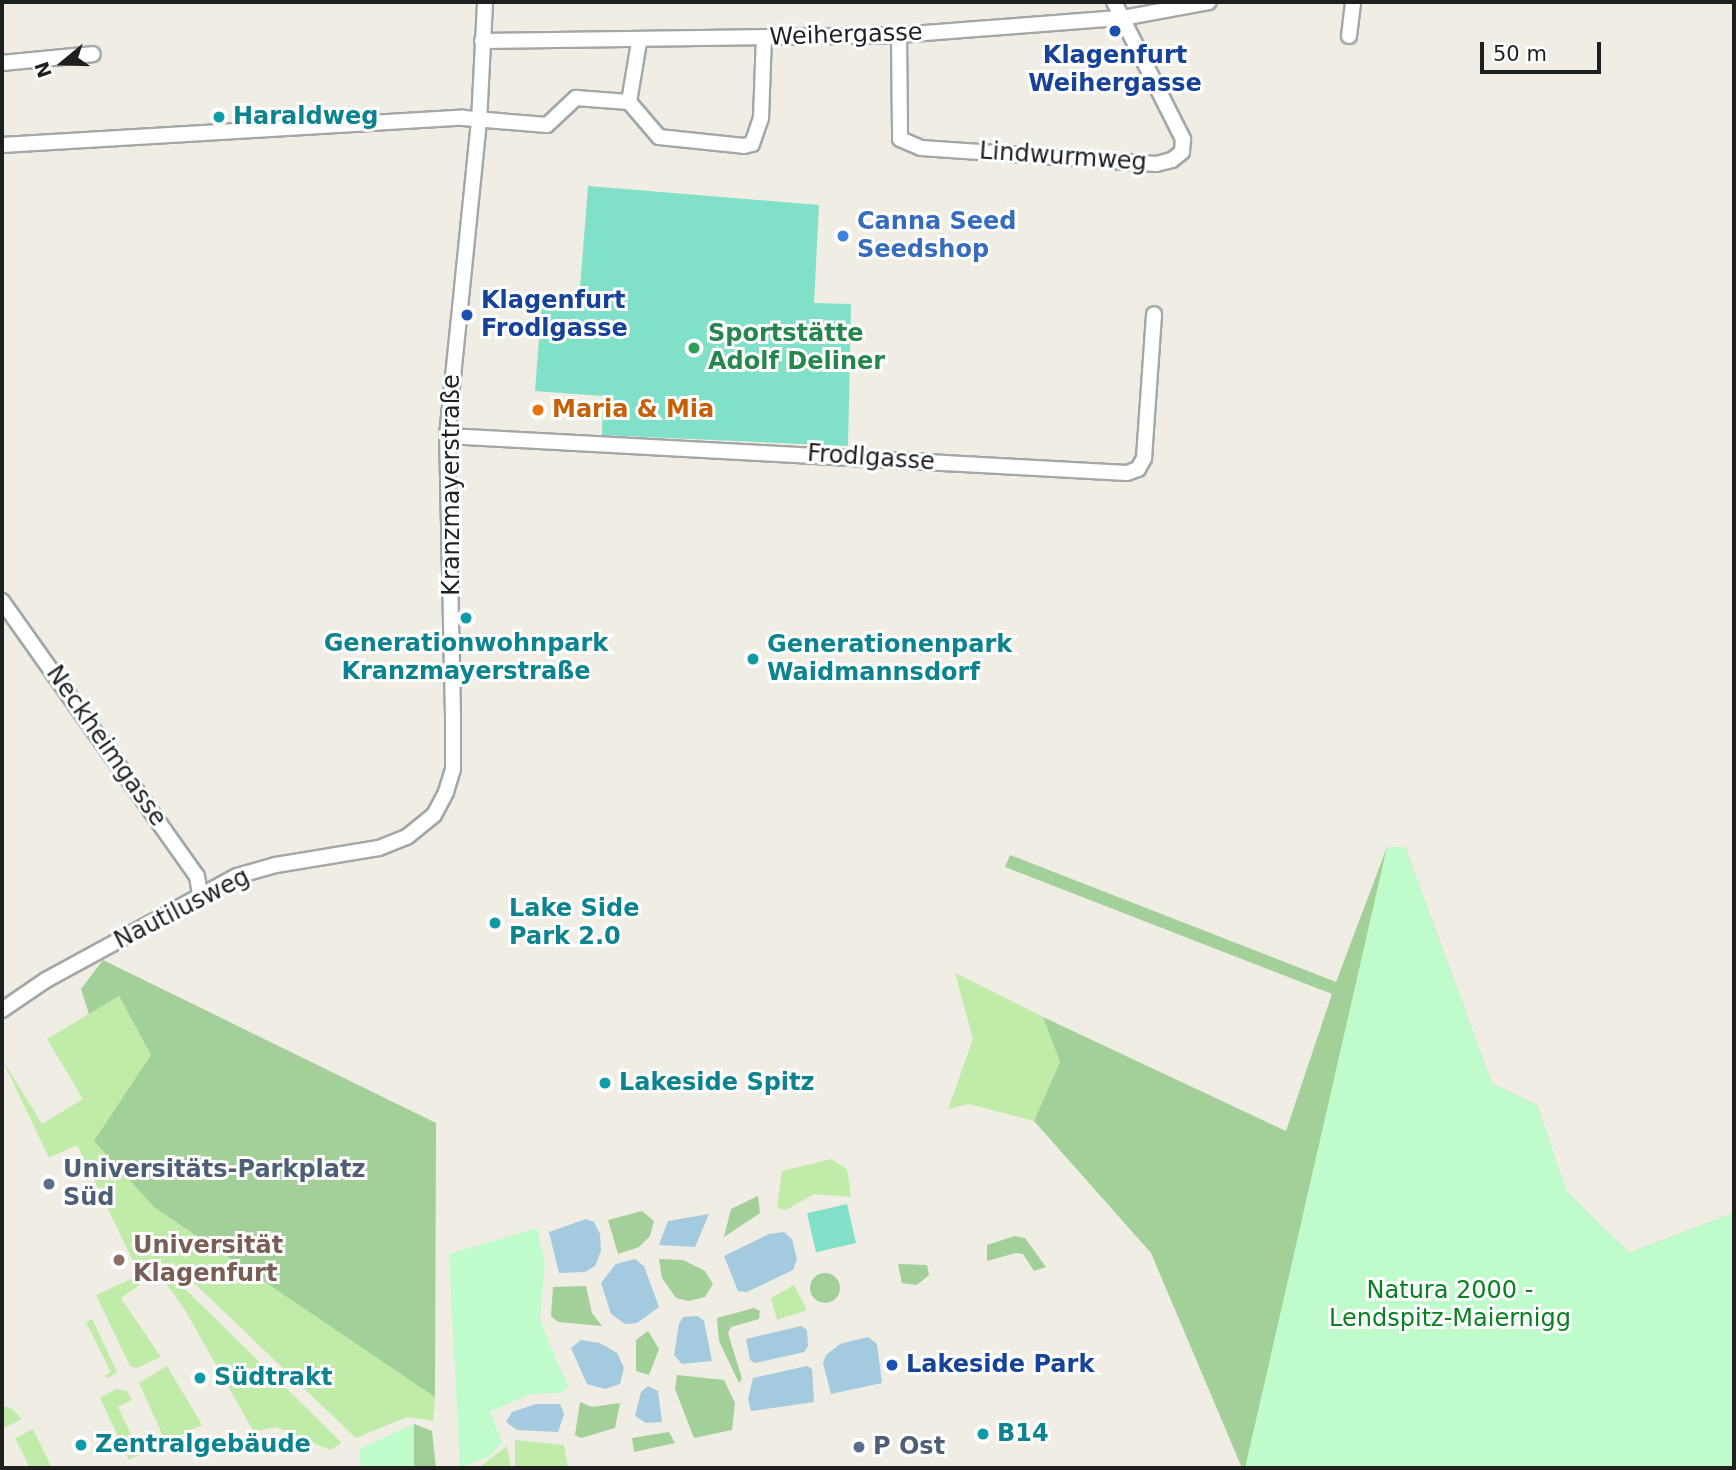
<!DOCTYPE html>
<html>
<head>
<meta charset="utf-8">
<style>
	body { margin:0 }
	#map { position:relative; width:1736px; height:1470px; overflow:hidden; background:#f0ede5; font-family:"DejaVu Sans",sans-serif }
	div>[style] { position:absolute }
	.grass>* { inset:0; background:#c1eba9 }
	.forest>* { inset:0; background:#a2d098 }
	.round { border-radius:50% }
	.park>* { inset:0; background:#c0fbcc }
	.pitch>* { inset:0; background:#80e1c8; transform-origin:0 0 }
	.water>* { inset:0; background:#a4cadf }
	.roads { filter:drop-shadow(2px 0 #a6a6a6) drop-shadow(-2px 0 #a6a6a6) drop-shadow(0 2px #a6a6a6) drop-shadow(0 -2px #a6a6a6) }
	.street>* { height:14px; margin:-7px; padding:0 7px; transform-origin:7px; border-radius:7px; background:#fff }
	.dots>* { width:19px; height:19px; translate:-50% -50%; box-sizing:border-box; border:4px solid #fff; border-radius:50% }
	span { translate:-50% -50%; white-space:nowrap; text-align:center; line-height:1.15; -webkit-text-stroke:6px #fff; paint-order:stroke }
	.street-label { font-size:24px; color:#1f1f1f }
	.transit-label { font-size:24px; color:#164399; font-weight:700 }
	.left { translate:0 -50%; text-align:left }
	.culture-label { font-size:24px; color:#0d838f; font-weight:700 }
	.shop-label { font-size:24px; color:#366cbe; font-weight:700 }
	.leisure-label { font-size:24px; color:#27864d; font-weight:700 }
	.food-label { font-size:24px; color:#c56008; font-weight:700 }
	.service-label { font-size:24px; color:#4e5e75; font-weight:700 }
	.education-label { font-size:24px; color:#785e54; font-weight:700 }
	.park-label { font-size:24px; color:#098122 }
	.frame { position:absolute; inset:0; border:4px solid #1f1f1f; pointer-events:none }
	.north { position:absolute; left:28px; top:28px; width:70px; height:70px; -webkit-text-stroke:5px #fff; paint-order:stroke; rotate:251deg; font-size:19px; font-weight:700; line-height:28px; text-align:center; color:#1f1f1f }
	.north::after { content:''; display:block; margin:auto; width:24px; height:32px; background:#1f1f1f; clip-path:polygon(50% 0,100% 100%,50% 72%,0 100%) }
	.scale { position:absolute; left:1480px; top:42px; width:121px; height:32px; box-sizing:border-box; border:4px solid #1f1f1f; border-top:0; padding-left:9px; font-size:21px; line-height:24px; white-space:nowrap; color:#1f1f1f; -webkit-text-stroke:5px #fff; paint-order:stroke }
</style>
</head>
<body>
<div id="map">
	<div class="grass">
		<i style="clip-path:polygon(955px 973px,1043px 1017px,1060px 1062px,1034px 1121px,969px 1104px,948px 1109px,973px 1039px)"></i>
		<i style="clip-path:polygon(119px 996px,151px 1055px,318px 1314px,435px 1397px,433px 1421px,407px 1417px,356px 1438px,173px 1263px,135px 1265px,77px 1145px,49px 1158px,2px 1059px,42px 1124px,83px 1099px,47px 1039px)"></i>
		<i style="clip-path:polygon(831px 1159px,847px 1169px,851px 1197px,814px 1194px,786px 1210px,777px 1208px,782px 1171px)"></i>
		<i style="clip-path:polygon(151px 1270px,158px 1271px,173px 1277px,342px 1443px,330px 1450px,276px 1427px,254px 1432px,185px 1310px,158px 1272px,121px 1298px,161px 1357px,137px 1368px,130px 1366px,96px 1295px)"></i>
		<i style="clip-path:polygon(794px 1285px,807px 1310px,777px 1320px,771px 1298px)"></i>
		<i style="clip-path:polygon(92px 1319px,117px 1372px,109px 1378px,104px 1376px,111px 1372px,86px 1322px)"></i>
		<i style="clip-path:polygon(167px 1366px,202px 1425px,171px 1440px,163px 1436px,139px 1383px)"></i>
		<i style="clip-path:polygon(116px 1389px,127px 1391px,132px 1400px,118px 1407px,133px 1439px,147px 1433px,152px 1444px,149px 1450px,129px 1460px,100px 1398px)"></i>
		<i style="clip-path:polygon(2px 1406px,11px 1408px,22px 1419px,2px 1429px)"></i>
		<i style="clip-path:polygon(33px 1429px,52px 1468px,30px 1468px,15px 1438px)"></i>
		<i style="clip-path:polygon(515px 1440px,564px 1445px,568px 1468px,515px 1468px)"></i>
		<i style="clip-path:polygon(507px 1446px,511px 1468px,477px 1468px,481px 1466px)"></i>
	</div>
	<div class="forest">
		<i style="clip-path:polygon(1387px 847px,1405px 847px,1492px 1084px,1537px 1105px,1566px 1191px,1629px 1253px,1734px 1213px,1734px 1366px,1563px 1199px,1434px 1000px,1734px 1468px,1242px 1468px,1151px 1253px,1034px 1121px,1060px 1062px,1043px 1017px,1286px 1131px,1332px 994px,1005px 867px,1010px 855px,1336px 982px)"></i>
		<i style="clip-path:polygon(103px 960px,436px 1123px,435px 1397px,154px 1207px,94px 1141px,151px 1055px,119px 996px,89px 1014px,81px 989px)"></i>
		<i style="clip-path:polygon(758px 1196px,760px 1213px,724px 1237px,731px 1209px)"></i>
		<i style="clip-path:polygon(642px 1211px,654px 1221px,650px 1236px,639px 1247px,618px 1254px,608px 1220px)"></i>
		<i style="clip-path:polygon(1015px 1236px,1025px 1238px,1046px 1267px,1034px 1271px,1023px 1254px,1016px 1253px,987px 1261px,987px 1245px)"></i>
		<i style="clip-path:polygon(659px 1259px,683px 1260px,705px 1271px,713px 1284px,705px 1297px,689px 1301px,676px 1298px,662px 1278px)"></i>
		<i style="clip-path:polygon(898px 1264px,927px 1265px,929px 1275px,917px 1285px,902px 1283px)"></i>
		<i class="round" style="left:810px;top:1273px;width:30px;height:30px"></i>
		<i style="clip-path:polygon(586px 1286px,592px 1313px,602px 1326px,558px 1322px,551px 1316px,553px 1287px)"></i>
		<i style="clip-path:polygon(754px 1308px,760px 1311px,759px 1319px,731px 1327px,728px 1333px,742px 1379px,739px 1383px,719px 1341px,717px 1318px)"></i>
		<i style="clip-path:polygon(648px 1331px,659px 1349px,649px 1375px,636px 1371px,636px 1340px)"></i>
		<i style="clip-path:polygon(677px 1375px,724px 1380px,735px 1403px,732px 1430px,694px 1438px,675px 1389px)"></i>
		<i style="clip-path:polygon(580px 1402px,592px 1407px,620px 1403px,615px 1428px,581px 1438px,575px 1435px)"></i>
		<i style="clip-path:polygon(414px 1424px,432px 1431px,436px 1468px,414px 1468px)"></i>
		<i style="clip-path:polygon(669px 1432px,675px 1443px,634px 1452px,632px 1438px)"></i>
	</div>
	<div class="park">
		<i style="clip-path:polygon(1387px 847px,1405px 847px,1492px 1084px,1537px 1105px,1566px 1191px,1629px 1253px,1734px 1213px,1734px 1468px,1245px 1468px)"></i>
		<i style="clip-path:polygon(537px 1228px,545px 1263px,540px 1321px,568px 1387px,562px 1393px,531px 1394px,490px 1412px,502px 1443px,488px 1457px,460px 1468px,449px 1254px)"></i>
		<i style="clip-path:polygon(414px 1424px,414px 1468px,361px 1468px,359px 1449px)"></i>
	</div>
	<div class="pitch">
		<i style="clip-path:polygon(588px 186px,819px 205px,814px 303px,851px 304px,848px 446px,602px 435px,603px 396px,535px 391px,542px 299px,579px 301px)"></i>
		<i style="left:847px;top:1204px;width:40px;height:41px;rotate:77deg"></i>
	</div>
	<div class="water">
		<i style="clip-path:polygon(709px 1214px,695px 1247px,659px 1245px,668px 1221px)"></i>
		<i style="clip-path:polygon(586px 1219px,594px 1222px,600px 1234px,601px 1251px,595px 1266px,585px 1272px,559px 1273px,549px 1232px)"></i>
		<i style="clip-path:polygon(784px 1232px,792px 1239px,797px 1259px,793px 1270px,747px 1292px,738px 1291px,724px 1256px,769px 1234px)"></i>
		<i style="clip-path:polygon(635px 1259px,644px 1266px,659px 1307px,637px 1323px,625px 1324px,611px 1314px,601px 1283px,616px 1264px)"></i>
		<i style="clip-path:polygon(698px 1316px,704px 1321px,712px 1361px,682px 1364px,674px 1355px,679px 1324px,683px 1317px)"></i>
		<i style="clip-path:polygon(801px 1326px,807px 1330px,808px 1346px,804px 1352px,755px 1363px,750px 1360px,746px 1339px)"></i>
		<i style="clip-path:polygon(868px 1337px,877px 1344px,882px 1383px,831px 1394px,823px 1363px,826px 1355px,840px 1344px)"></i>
		<i style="clip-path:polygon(581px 1340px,600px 1343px,617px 1353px,624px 1368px,620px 1384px,605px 1389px,587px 1384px,571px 1348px)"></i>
		<i style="clip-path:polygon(807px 1366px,812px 1369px,814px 1402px,751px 1411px,748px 1399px,753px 1378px)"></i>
		<i style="clip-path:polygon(648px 1386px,658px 1391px,662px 1422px,646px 1423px,635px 1416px,641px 1392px)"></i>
		<i style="clip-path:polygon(536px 1404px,560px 1404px,564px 1414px,558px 1432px,517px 1430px,506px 1422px,512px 1412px)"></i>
	</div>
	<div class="roads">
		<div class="street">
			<i style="left:899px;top:35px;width:104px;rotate:89.4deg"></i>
			<i style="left:900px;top:139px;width:23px;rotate:23deg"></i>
			<i style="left:921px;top:148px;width:236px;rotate:3.9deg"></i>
			<i style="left:1156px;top:164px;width:16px;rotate:-14deg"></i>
			<i style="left:1172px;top:160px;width:13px;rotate:-39deg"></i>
			<i style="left:1182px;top:152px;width:13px;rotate:-86deg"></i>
			<i style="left:1183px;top:139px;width:153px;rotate:-116.7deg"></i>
			<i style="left:1349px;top:36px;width:34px;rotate:-83deg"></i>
			<i style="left:482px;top:41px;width:417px;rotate:-0.8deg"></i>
			<i style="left:899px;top:35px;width:224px;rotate:-4.4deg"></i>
			<i style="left:1122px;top:18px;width:88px;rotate:-10.4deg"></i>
			<i style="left:2px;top:63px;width:91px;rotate:-5.6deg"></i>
			<i style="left:629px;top:102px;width:61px;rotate:-80.5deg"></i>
			<i style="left:2px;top:145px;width:462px;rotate:-3.4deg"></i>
			<i style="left:463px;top:118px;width:84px;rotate:4.8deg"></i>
			<i style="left:547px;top:125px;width:40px;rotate:-43deg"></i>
			<i style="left:576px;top:98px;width:53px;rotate:4.3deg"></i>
			<i style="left:629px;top:102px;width:46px;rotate:49.4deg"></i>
			<i style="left:659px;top:137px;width:85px;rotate:6deg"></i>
			<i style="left:744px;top:146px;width:8px;rotate:-14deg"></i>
			<i style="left:752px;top:144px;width:28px;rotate:-71deg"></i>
			<i style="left:761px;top:118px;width:81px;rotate:-87.9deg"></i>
			<i style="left:447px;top:436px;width:681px;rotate:3.11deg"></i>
			<i style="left:1127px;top:473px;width:12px;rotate:-20deg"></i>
			<i style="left:1138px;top:469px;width:13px;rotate:-61deg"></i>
			<i style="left:1144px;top:458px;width:144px;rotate:-86deg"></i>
			<i style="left:2px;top:601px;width:337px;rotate:54.7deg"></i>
			<i style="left:197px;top:876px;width:20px;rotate:81deg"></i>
			<i style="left:2px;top:1010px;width:53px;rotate:-34.3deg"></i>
			<i style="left:46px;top:980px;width:217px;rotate:-28.6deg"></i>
			<i style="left:237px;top:876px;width:41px;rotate:-15.8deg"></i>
			<i style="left:276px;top:865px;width:104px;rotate:-9.4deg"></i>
			<i style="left:379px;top:848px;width:31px;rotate:-22deg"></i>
			<i style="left:408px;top:836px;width:33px;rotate:-39deg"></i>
			<i style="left:434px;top:815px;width:26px;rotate:-62deg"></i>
			<i style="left:446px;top:792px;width:24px;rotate:-73deg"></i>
			<i style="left:453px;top:769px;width:53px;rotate:-90deg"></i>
			<i style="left:453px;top:716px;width:280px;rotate:-91.2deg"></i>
			<i style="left:447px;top:436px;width:316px;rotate:-84.2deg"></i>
			<i style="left:479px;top:122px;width:120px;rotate:-87.1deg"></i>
		</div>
	</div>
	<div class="dots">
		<i style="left:1115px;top:31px;background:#1a4fb4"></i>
		<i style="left:219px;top:117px;background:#0f9aa8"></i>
		<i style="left:843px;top:236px;background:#3f7fe0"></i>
		<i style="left:467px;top:315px;background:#1a4fb4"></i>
		<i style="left:694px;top:348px;background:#2e9e5b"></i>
		<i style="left:538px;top:410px;background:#e8710a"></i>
		<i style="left:466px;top:618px;background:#0f9aa8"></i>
		<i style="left:753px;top:659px;background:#0f9aa8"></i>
		<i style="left:495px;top:923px;background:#0f9aa8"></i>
		<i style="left:605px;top:1083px;background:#0f9aa8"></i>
		<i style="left:49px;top:1184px;background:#5c6f8a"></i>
		<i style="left:119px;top:1260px;background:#8d6e63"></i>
		<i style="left:892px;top:1365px;background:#1a4fb4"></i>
		<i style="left:200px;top:1378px;background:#0f9aa8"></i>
		<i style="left:983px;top:1434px;background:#0f9aa8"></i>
		<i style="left:81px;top:1445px;background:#0f9aa8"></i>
		<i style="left:859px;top:1447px;background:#5c6f8a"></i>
	</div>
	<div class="street-label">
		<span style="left:846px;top:35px;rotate:-2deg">Weihergasse</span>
		<span style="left:1063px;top:157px;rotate:4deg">Lindwurmweg</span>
		<span style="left:871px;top:458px;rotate:4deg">Frodlgasse</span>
		<span style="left:452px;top:485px;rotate:-90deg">Kranzmayerstraße</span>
		<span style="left:106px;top:746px;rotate:55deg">Neckheimgasse</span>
		<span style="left:182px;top:909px;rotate:-27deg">Nautilusweg</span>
	</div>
	<div class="transit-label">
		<span style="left:1115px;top:70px">Klagenfurt<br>Weihergasse</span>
		<span class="left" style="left:481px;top:315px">Klagenfurt<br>Frodlgasse</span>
		<span class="left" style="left:906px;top:1365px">Lakeside Park</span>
	</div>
	<div class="culture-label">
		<span class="left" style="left:233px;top:117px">Haraldweg</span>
		<span style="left:466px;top:658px">Generationwohnpark<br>Kranzmayerstraße</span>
		<span class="left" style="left:767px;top:659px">Generationenpark<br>Waidmannsdorf</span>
		<span class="left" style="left:509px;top:923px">Lake Side<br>Park 2.0</span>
		<span class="left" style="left:619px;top:1083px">Lakeside Spitz</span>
		<span class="left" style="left:214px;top:1378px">Südtrakt</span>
		<span class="left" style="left:997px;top:1434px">B14</span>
		<span class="left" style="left:95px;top:1445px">Zentralgebäude</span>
	</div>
	<div class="shop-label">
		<span class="left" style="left:857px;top:236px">Canna Seed<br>Seedshop</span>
	</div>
	<div class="leisure-label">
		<span class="left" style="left:708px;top:348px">Sportstätte<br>Adolf Deliner</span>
	</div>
	<div class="food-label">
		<span class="left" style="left:552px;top:410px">Maria &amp; Mia</span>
	</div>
	<div class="service-label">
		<span class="left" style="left:63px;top:1184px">Universitäts-Parkplatz<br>Süd</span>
		<span class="left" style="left:873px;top:1447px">P Ost</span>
	</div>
	<div class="education-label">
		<span class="left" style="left:133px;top:1260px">Universität<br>Klagenfurt</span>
	</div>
	<div class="park-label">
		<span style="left:1450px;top:1305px">Natura 2000 -<br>Lendspitz-Maiernigg</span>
	</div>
	<div class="frame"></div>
	<div class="north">N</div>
	<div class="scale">50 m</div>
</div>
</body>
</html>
